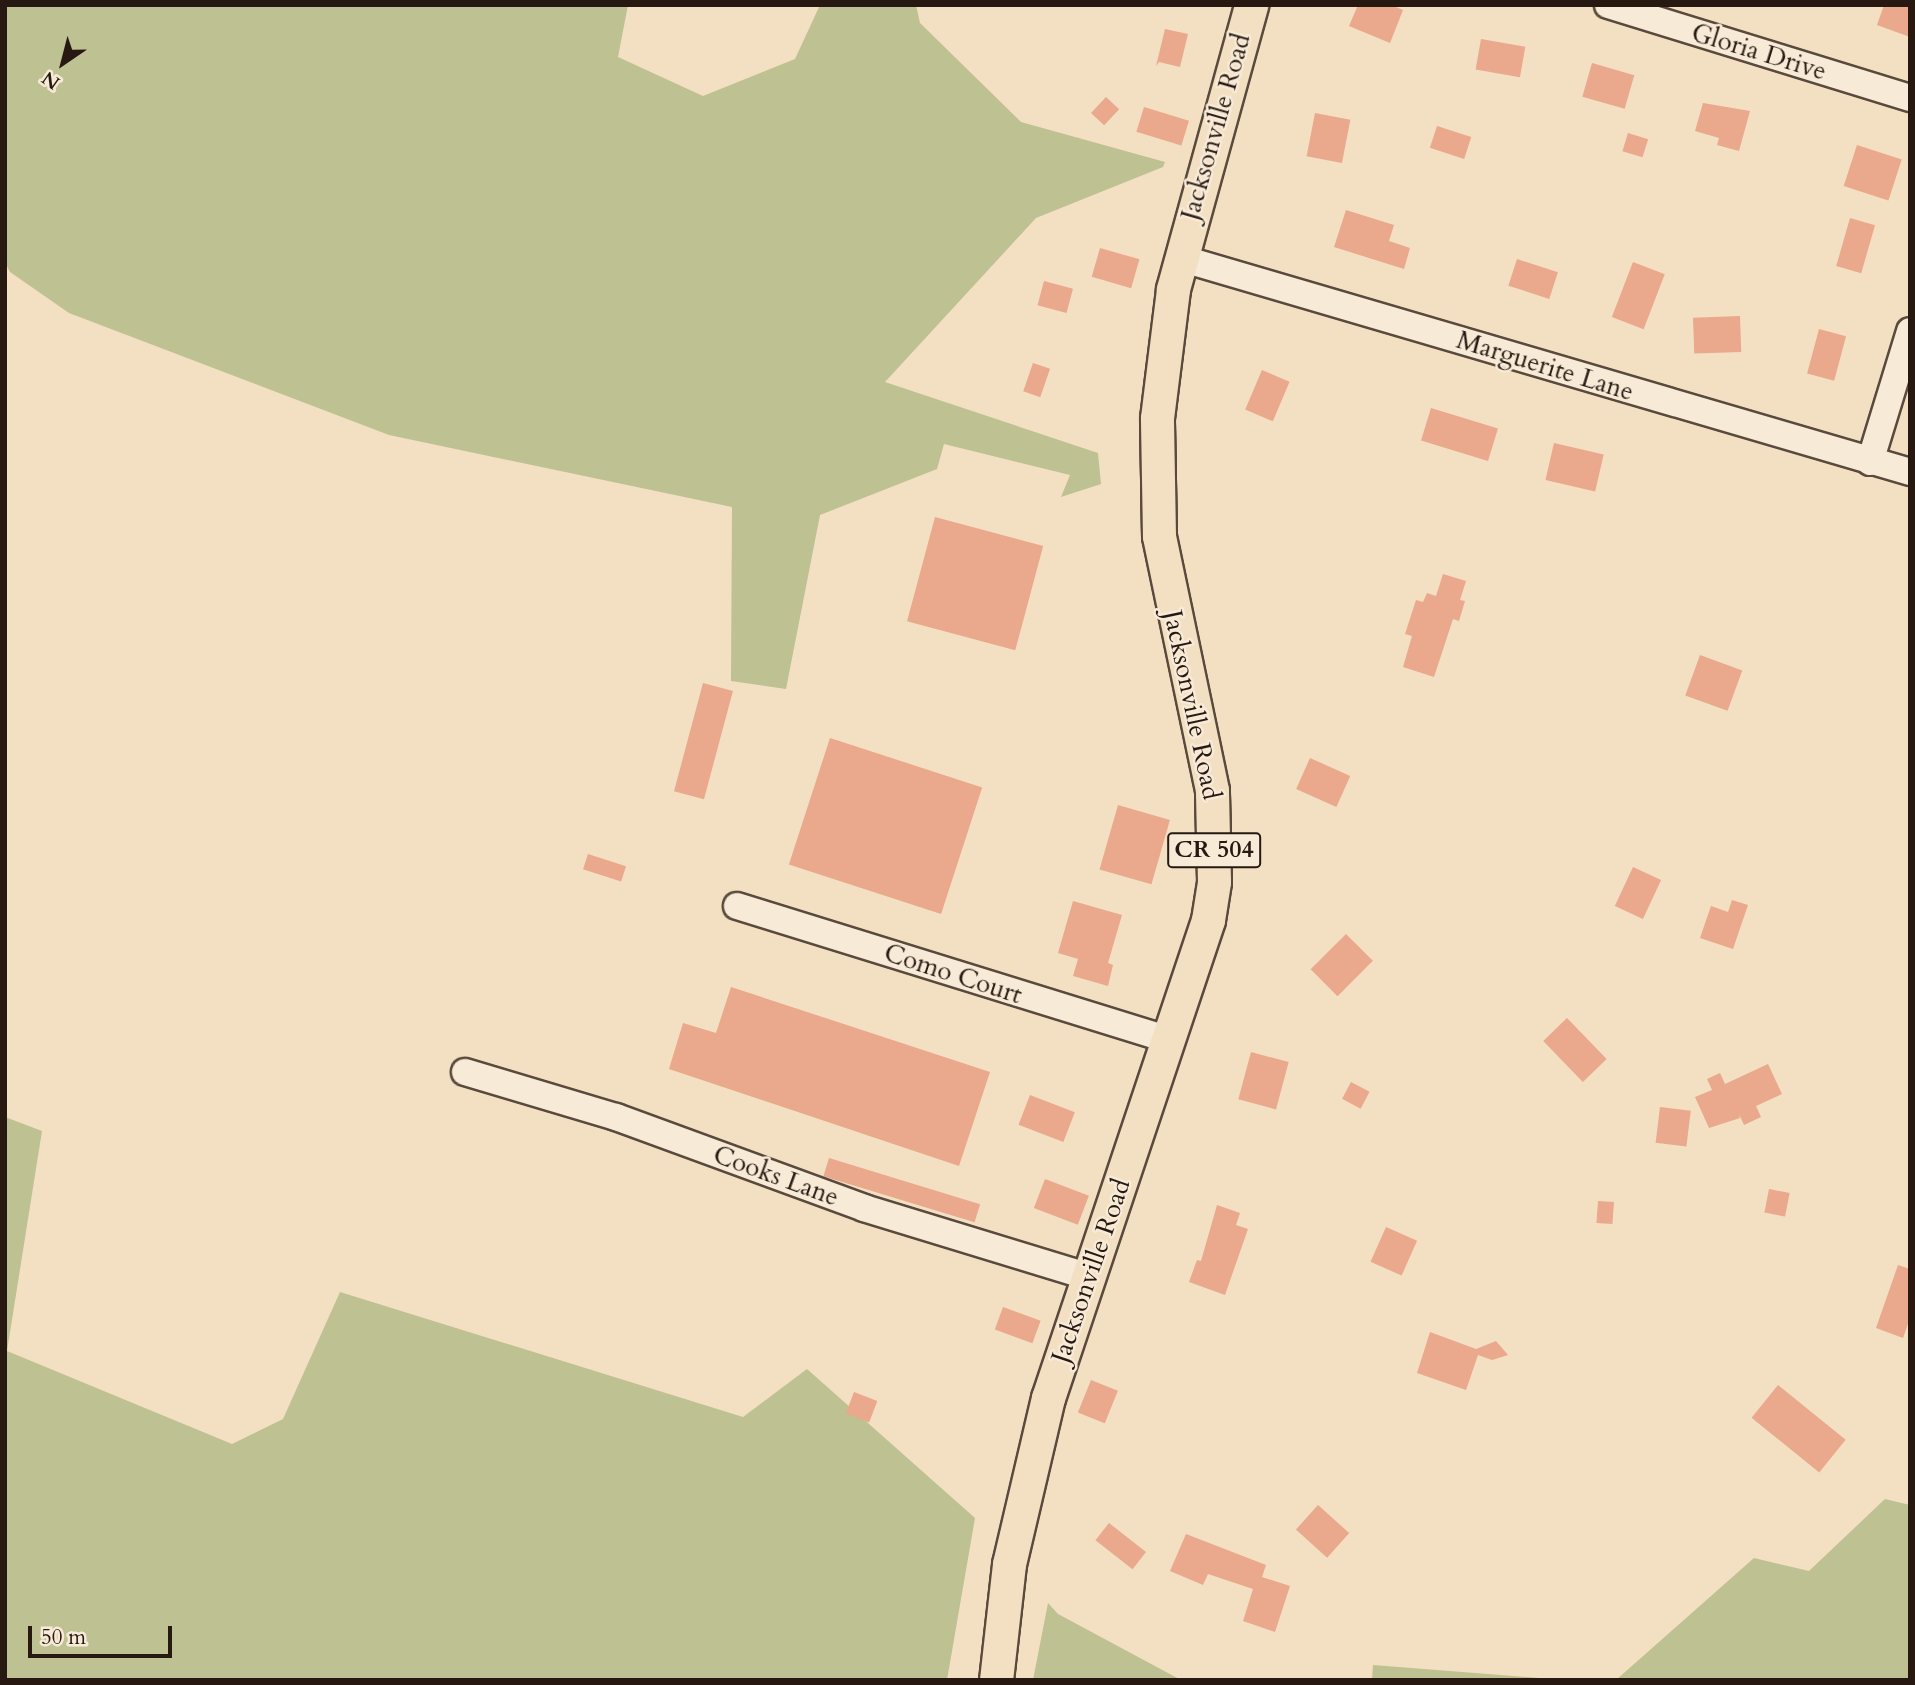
<!DOCTYPE html>
<html>
<head>
<meta charset="utf-8">
<style>
	body { margin:0 }
	#map { position:relative; width:1915px; height:1685px; overflow:hidden; background:#f3dfc1; font-family:Cardo,serif }
	div>[style] { position:absolute }
	.green>* { inset:0; background:#bec191 }
	.building>* { inset:0; background:#eaa88c; transform-origin:0 0 }
	.roads { filter:drop-shadow(2px 0 #5a4a3d) drop-shadow(-2px 0 #5a4a3d) drop-shadow(0 2px #5a4a3d) drop-shadow(0 -2px #5a4a3d) }
	.minor>* { height:26px; margin:-13px; padding:0 13px; transform-origin:13px; border-radius:13px; background:#f7ead7 }
	.major>* { height:33px; margin:-16.5px; padding:0 16.5px; transform-origin:16.5px; border-radius:16.5px; background:#f3dfc1 }
	span { translate:-50% -50%; white-space:nowrap; text-align:center; line-height:1.15; -webkit-text-stroke:5px #f7ead7; paint-order:stroke }
	.shield-label span { padding:2px 5px; background:#f7ead7; border:2px solid; border-radius:5px; -webkit-text-stroke-width:0 }
	.shield-label { font-size:24px; color:#271911; font-weight:700 }
	.street-label { font-size:26px; color:#271911 }
	.frame { position:absolute; inset:0; border:7px solid #271911; pointer-events:none }
	.north { position:absolute; left:28px; top:28px; width:70px; height:70px; -webkit-text-stroke:5px #f7ead7; paint-order:stroke; rotate:215deg; font-size:19px; font-weight:700; line-height:28px; text-align:center; color:#271911 }
	.north::after { content:''; display:block; margin:auto; width:24px; height:32px; background:#271911; clip-path:polygon(50% 0,100% 100%,50% 72%,0 100%) }
	.scale { position:absolute; left:28px; top:1626px; width:144px; height:32px; box-sizing:border-box; border:4px solid #271911; border-top:0; padding-left:9px; font-size:21px; line-height:24px; white-space:nowrap; color:#271911; -webkit-text-stroke:5px #f7ead7; paint-order:stroke }
</style>
</head>
<body>
<div id="map">
	<div class="green">
		<i style="clip-path:polygon(5px 5px,628px 5px,618px 57px,703px 96px,795px 59px,820px 5px,916px 5px,920px 23px,1021px 122px,1165px 162px,1163px 167px,1036px 218px,885px 382px,1098px 453px,1101px 484px,1061px 497px,1070px 475px,944px 444px,937px 469px,820px 515px,786px 689px,731px 681px,732px 507px,389px 435px,69px 313px,10px 272px,5px 262px)"></i>
		<i style="clip-path:polygon(5px 1117px,42px 1131px,7px 1351px,232px 1444px,283px 1419px,340px 1292px,743px 1417px,807px 1369px,975px 1518px,947px 1680px,5px 1680px)"></i>
		<i style="clip-path:polygon(1885px 1499px,1910px 1505px,1910px 1680px,1616px 1680px,1754px 1558px,1809px 1571px)"></i>
		<i style="clip-path:polygon(1048px 1603px,1058px 1614px,1181px 1680px,1033px 1680px)"></i>
		<i style="clip-path:polygon(1373px 1665px,1564px 1680px,1372px 1680px)"></i>
	</div>
	<div class="building">
		<i style="clip-path:polygon(1358px 5px,1391px 5px,1403px 10px,1390px 43px,1349px 26px)"></i>
		<i style="clip-path:polygon(1884px 5px,1910px 5px,1910px 37px,1877px 25px)"></i>
		<i style="clip-path:polygon(1165px 29px,1188px 34px,1180px 67px,1159px 62px,1156px 66px)"></i>
		<i style="left:1481px;top:39px;width:45px;height:31px;rotate:10deg"></i>
		<i style="left:1592px;top:63px;width:44px;height:35px;rotate:16deg"></i>
		<i style="left:1106px;top:97px;width:18px;height:22px;rotate:43deg"></i>
		<i style="clip-path:polygon(1703px 103px,1750px 111px,1739px 151px,1717px 145px,1719px 138px,1695px 131px)"></i>
		<i style="left:1144px;top:107px;width:47px;height:26px;rotate:17deg"></i>
		<i style="left:1315px;top:113px;width:36px;height:44px;rotate:11deg"></i>
		<i style="left:1437px;top:126px;width:36px;height:23px;rotate:18deg"></i>
		<i style="left:1628px;top:133px;width:21px;height:19px;rotate:17deg"></i>
		<i style="left:1857px;top:145px;width:47px;height:43px;rotate:18deg"></i>
		<i style="clip-path:polygon(1346px 210px,1394px 225px,1389px 241px,1410px 248px,1404px 269px,1334px 247px)"></i>
		<i style="left:1850px;top:218px;width:26px;height:50px;rotate:16deg"></i>
		<i style="left:1100px;top:248px;width:41px;height:30px;rotate:16deg"></i>
		<i style="left:1517px;top:259px;width:43px;height:28px;rotate:18deg"></i>
		<i style="left:1633px;top:262px;width:34px;height:59px;rotate:21deg"></i>
		<i style="left:1044px;top:281px;width:30px;height:25px;rotate:15deg"></i>
		<i style="left:1740px;top:316px;width:36px;height:47px;rotate:88deg"></i>
		<i style="left:1819px;top:329px;width:28px;height:46px;rotate:15deg"></i>
		<i style="left:1033px;top:363px;width:18px;height:30px;rotate:19deg"></i>
		<i style="left:1262px;top:370px;width:30px;height:43px;rotate:23deg"></i>
		<i style="left:1431px;top:408px;width:70px;height:34px;rotate:17deg"></i>
		<i style="left:1554px;top:443px;width:51px;height:38px;rotate:13deg"></i>
		<i style="left:935px;top:517px;width:112px;height:108px;rotate:15deg"></i>
		<i style="clip-path:polygon(1443px 574px,1466px 581px,1460px 600px,1465px 601px,1459px 621px,1453px 619px,1434px 677px,1403px 667px,1412px 636px,1405px 634px,1416px 600px,1423px 602px,1427px 593px,1436px 596px)"></i>
		<i style="left:1700px;top:655px;width:45px;height:43px;rotate:20deg"></i>
		<i style="left:703px;top:683px;width:31px;height:112px;rotate:15deg"></i>
		<i style="left:830px;top:738px;width:160px;height:133px;rotate:18deg"></i>
		<i style="left:1310px;top:758px;width:44px;height:34px;rotate:24deg"></i>
		<i style="left:1118px;top:805px;width:54px;height:67px;rotate:16deg"></i>
		<i style="left:588px;top:854px;width:40px;height:16px;rotate:18deg"></i>
		<i style="left:1633px;top:867px;width:31px;height:43px;rotate:25deg"></i>
		<i style="clip-path:polygon(1732px 900px,1748px 905px,1733px 949px,1700px 938px,1711px 906px,1728px 912px)"></i>
		<i style="clip-path:polygon(1073px 901px,1122px 915px,1108px 963px,1113px 965px,1108px 986px,1073px 976px,1078px 959px,1058px 953px)"></i>
		<i style="left:1346px;top:934px;width:38px;height:50px;rotate:45deg"></i>
		<i style="clip-path:polygon(731px 987px,990px 1072px,959px 1166px,669px 1069px,683px 1023px,716px 1033px)"></i>
		<i style="left:1567px;top:1018px;width:57px;height:33px;rotate:46deg"></i>
		<i style="left:1251px;top:1052px;width:39px;height:49px;rotate:15deg"></i>
		<i style="clip-path:polygon(1768px 1064px,1782px 1094px,1756px 1106px,1761px 1117px,1744px 1125px,1739px 1114px,1740px 1118px,1709px 1128px,1695px 1097px,1712px 1090px,1707px 1079px,1720px 1073px,1725px 1084px)"></i>
		<i style="left:1351px;top:1082px;width:21px;height:19px;rotate:28deg"></i>
		<i style="left:1030px;top:1095px;width:48px;height:32px;rotate:21deg"></i>
		<i style="left:1660px;top:1107px;width:31px;height:36px;rotate:7deg"></i>
		<i style="left:829px;top:1158px;width:158px;height:19px;rotate:17deg"></i>
		<i style="left:1045px;top:1179px;width:47px;height:31px;rotate:21deg"></i>
		<i style="left:1769px;top:1189px;width:21px;height:24px;rotate:11deg"></i>
		<i style="left:1598px;top:1201px;width:16px;height:22px;rotate:4deg"></i>
		<i style="clip-path:polygon(1217px 1205px,1240px 1213px,1236px 1225px,1248px 1229px,1225px 1295px,1189px 1282px,1197px 1260px,1201px 1261px)"></i>
		<i style="left:1386px;top:1227px;width:34px;height:38px;rotate:24deg"></i>
		<i style="clip-path:polygon(1898px 1265px,1910px 1269px,1910px 1318px,1903px 1338px,1876px 1328px)"></i>
		<i style="left:1003px;top:1307px;width:40px;height:24px;rotate:20deg"></i>
		<i style="clip-path:polygon(1430px 1332px,1476px 1349px,1496px 1341px,1508px 1355px,1492px 1360px,1478px 1355px,1466px 1390px,1417px 1373px)"></i>
		<i style="left:1091px;top:1380px;width:29px;height:35px;rotate:22deg"></i>
		<i style="left:1778px;top:1385px;width:87px;height:42px;rotate:39deg"></i>
		<i style="left:854px;top:1392px;width:25px;height:23px;rotate:21deg"></i>
		<i style="left:1318px;top:1505px;width:42px;height:33px;rotate:42deg"></i>
		<i style="left:1109px;top:1523px;width:47px;height:22px;rotate:38deg"></i>
		<i style="clip-path:polygon(1186px 1534px,1266px 1565px,1262px 1577px,1290px 1586px,1275px 1632px,1243px 1621px,1253px 1589px,1208px 1574px,1203px 1585px,1170px 1571px)"></i>
	</div>
	<div class="roads">
		<div class="minor">
			<i style="left:1608px;top:5px;width:316px;rotate:17.1deg"></i>
			<i style="left:1180px;top:258px;width:761px;rotate:16.34deg"></i>
			<i style="left:1870px;top:462px;width:137px;rotate:-73deg"></i>
			<i style="left:737px;top:906px;width:453px;rotate:17.2deg"></i>
			<i style="left:465px;top:1072px;width:158px;rotate:16.6deg"></i>
			<i style="left:616px;top:1117px;width:264px;rotate:20.1deg"></i>
			<i style="left:864px;top:1208px;width:235px;rotate:17deg"></i>
		</div>
		<div class="major">
			<i style="left:996px;top:1680px;width:117px;rotate:-83.6deg"></i>
			<i style="left:1009px;top:1564px;width:171px;rotate:-76.8deg"></i>
			<i style="left:1048px;top:1398px;width:504px;rotate:-71.49deg"></i>
			<i style="left:1208px;top:920px;width:39px;rotate:-81deg"></i>
			<i style="left:1214px;top:881px;width:91px;rotate:-91.3deg"></i>
			<i style="left:1212px;top:790px;width:259px;rotate:-101.8deg"></i>
			<i style="left:1159px;top:536px;width:118px;rotate:-91deg"></i>
			<i style="left:1157px;top:418px;width:130px;rotate:-82.9deg"></i>
			<i style="left:1173px;top:289px;width:295px;rotate:-74.6deg"></i>
		</div>
	</div>
	<div class="shield-label">
		<span style="left:1214px;top:850px">CR 504</span>
	</div>
	<div class="street-label">
		<span style="left:1759px;top:52px;rotate:17deg">Gloria Drive</span>
		<span style="left:1216px;top:127px;rotate:-74deg">Jacksonville Road</span>
		<span style="left:1545px;top:366px;rotate:17deg">Marguerite Lane</span>
		<span style="left:1192px;top:705px;rotate:78deg">Jacksonville Road</span>
		<span style="left:953px;top:974px;rotate:18deg">Como Court</span>
		<span style="left:776px;top:1176px;rotate:20deg">Cooks Lane</span>
		<span style="left:1091px;top:1271px;rotate:-71deg">Jacksonville Road</span>
	</div>
	<div class="frame"></div>
	<div class="north">N</div>
	<div class="scale">50 m</div>
</div>
</body>
</html>
